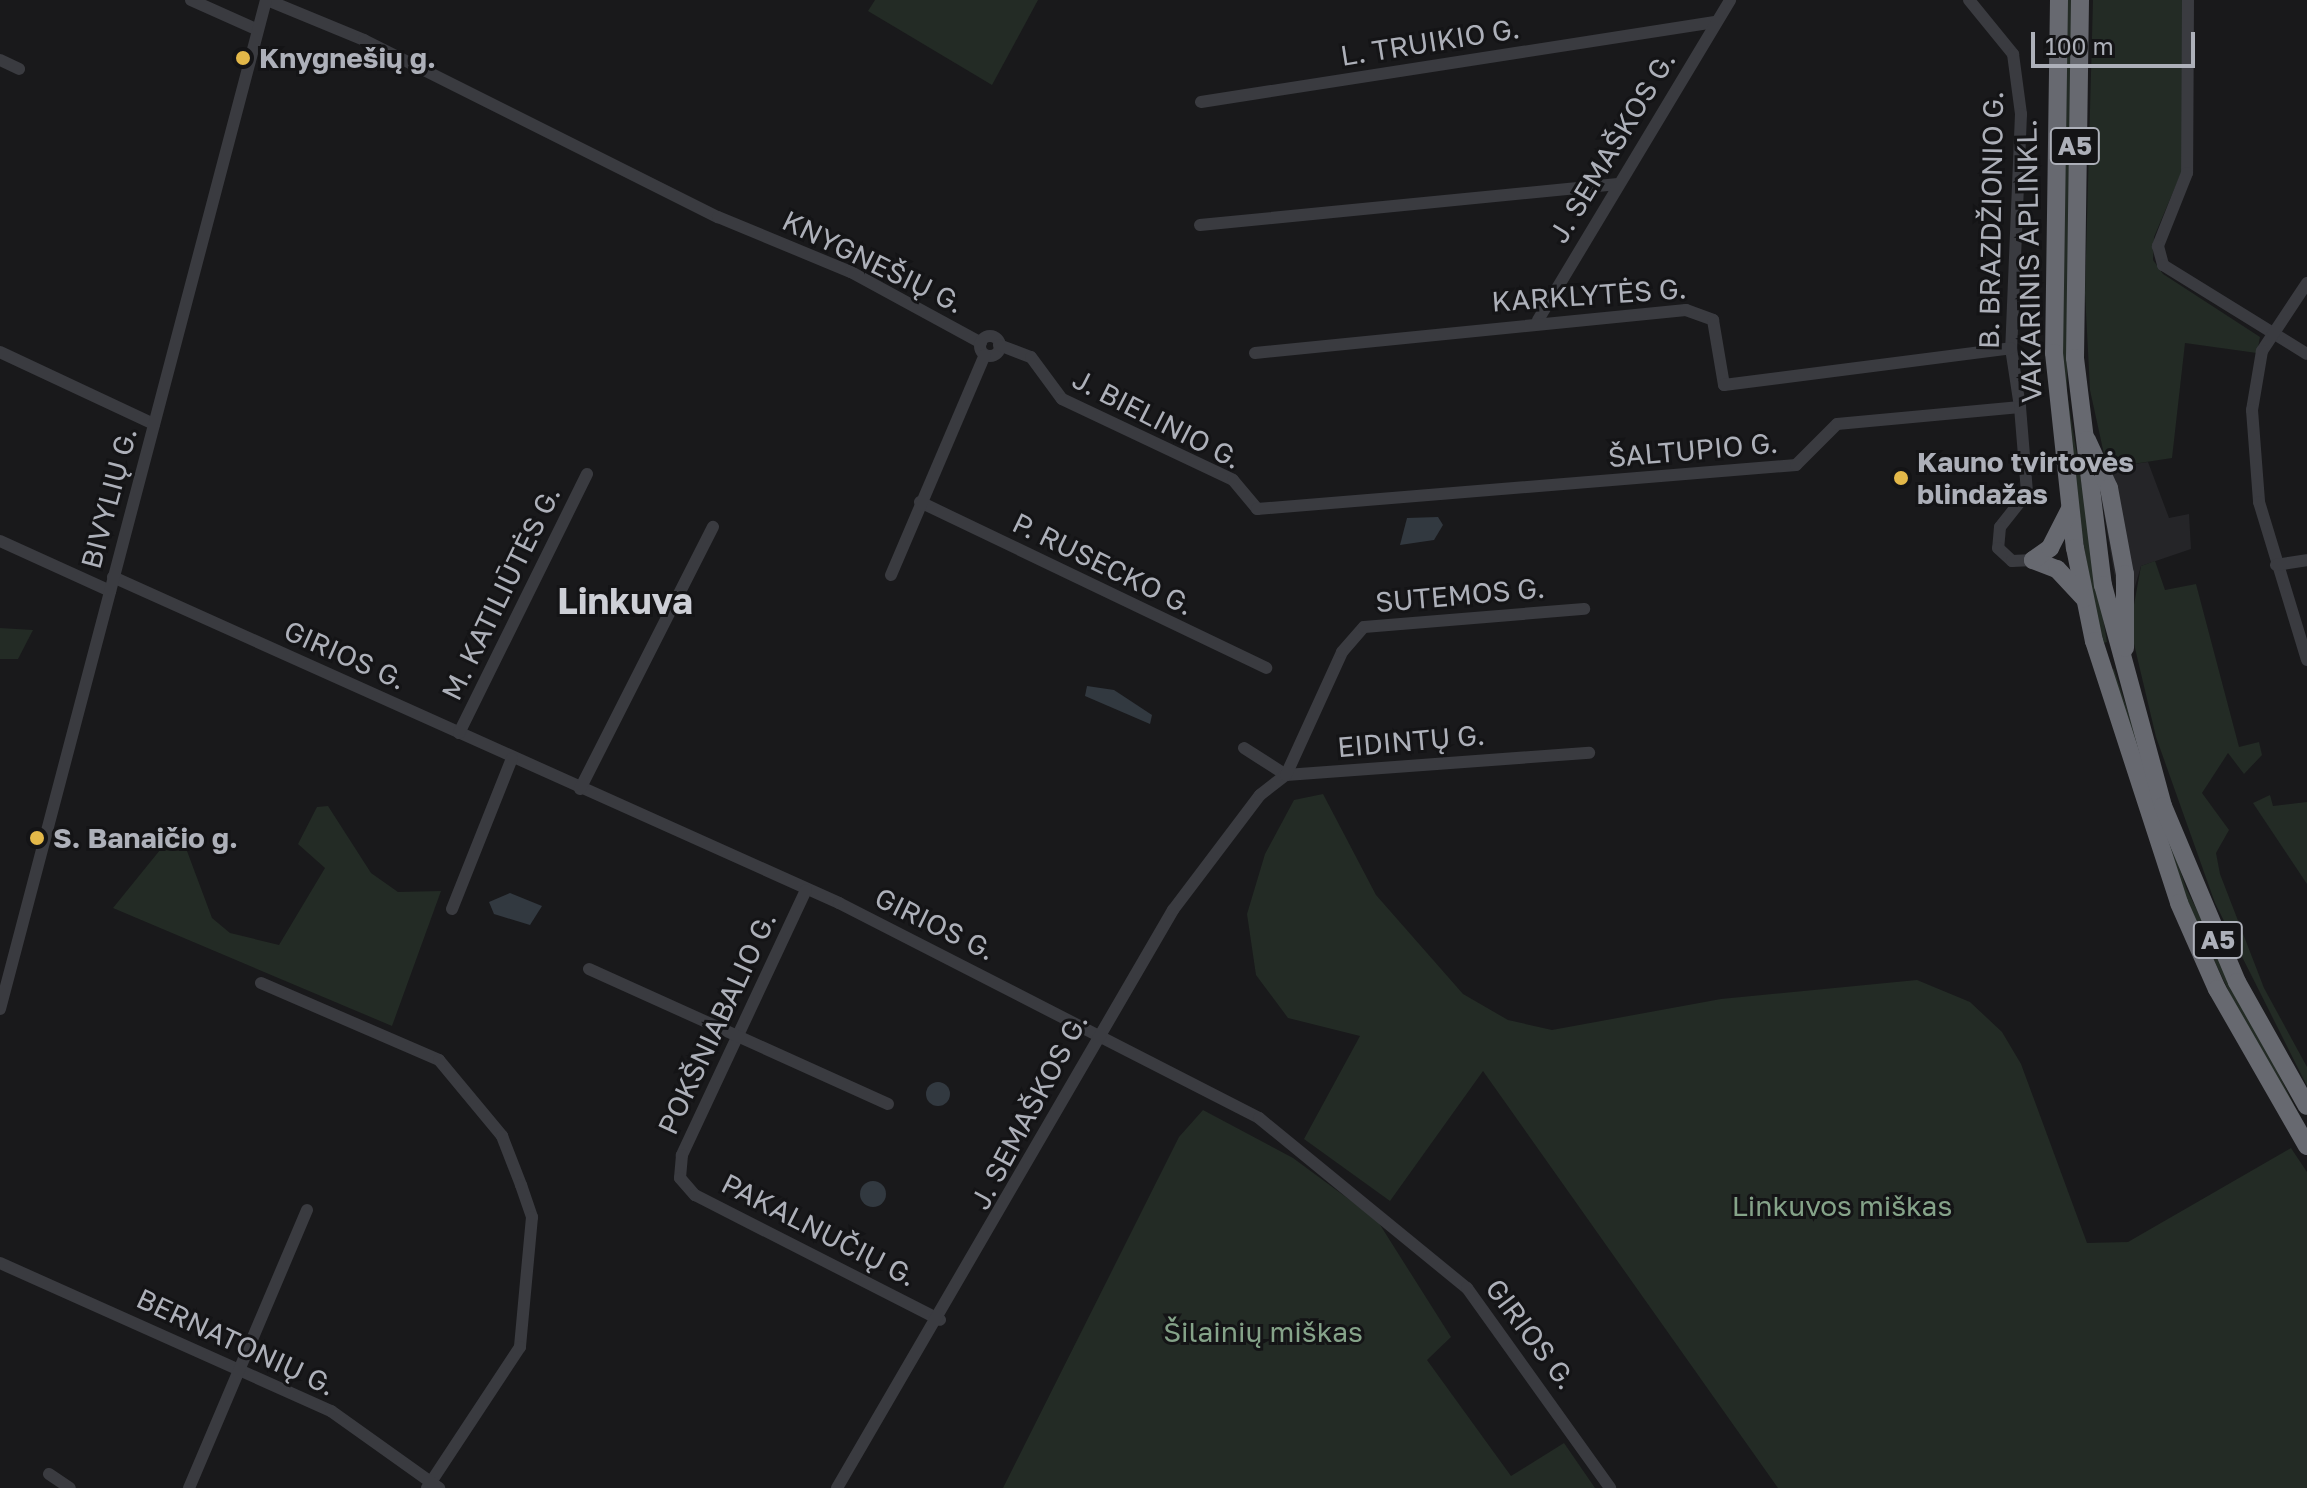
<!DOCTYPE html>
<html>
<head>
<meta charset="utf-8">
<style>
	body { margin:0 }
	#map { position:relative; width:2307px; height:1488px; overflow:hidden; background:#19191b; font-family:"Golos Text",sans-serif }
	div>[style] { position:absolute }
	.built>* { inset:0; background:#252528 }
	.green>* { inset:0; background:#232b25 }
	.water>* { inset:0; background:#323940 }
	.round { border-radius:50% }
	.minor>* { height:12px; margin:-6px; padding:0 6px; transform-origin:6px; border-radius:6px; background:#3a3b40 }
	.minor>.ring { margin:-6px; padding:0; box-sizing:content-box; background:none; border:12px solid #3a3b40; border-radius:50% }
	.highway>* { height:18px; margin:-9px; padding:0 9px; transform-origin:9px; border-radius:9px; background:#676970 }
	.dots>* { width:22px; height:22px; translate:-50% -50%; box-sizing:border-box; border:4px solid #141416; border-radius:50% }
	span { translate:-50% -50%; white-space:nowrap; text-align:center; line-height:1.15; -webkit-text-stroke:6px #141416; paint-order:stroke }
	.shield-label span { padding:2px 6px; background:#141416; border:2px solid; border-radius:6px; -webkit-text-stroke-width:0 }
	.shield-label { font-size:26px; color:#adb0b9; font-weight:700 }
	.street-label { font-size:28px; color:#adb0b9 }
	.poi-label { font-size:28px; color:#adb0b9; font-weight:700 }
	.left { translate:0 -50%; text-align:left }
	.park-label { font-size:28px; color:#85a389 }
	.district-label { font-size:36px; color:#cdcfd6; font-weight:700 }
	.scale { position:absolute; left:2031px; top:32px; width:164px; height:36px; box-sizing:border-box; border:4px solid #adb0b9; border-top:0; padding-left:10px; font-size:24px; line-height:28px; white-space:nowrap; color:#adb0b9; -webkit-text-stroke:6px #141416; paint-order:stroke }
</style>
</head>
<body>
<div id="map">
	<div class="built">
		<i style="clip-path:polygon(2148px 462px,2169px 518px,2189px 514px,2191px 549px,2141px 566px,2131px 600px,2119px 602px,2098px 479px,2107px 468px)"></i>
	</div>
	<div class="green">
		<i style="clip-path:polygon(875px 0,1038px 0,992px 85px,868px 11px)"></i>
		<i style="clip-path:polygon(2066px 0,2072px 0,2067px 393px,2107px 642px,2101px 644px,2072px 478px,2057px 286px)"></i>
		<i style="clip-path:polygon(2093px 0,2185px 0,2182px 171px,2154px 237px,2153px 260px,2163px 274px,2260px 337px,2257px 353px,2185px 343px,2172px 458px,2107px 468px,2090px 390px,2085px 293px)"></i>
		<i style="clip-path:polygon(2155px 561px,2165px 590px,2196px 584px,2239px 747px,2259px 742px,2262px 755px,2244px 774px,2228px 753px,2202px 793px,2229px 830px,2216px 853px,2220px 874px,2264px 988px,2307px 1067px,2307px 1086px,2215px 903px,2156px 737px,2130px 627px,2141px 566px)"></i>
		<i style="clip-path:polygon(0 628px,33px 630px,18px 659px,0 659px)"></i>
		<i style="clip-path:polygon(2114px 669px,2186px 888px,2307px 1131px,2249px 1034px,2188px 905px,2108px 671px)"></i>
		<i style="clip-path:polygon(1323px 794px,1376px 895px,1463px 994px,1508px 1020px,1552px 1030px,1721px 999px,1917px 980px,1970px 1002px,2002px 1032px,2021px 1064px,2087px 1243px,2128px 1242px,2291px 1148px,2307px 1172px,2307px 1488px,1778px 1488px,1483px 1071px,1390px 1201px,1304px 1139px,1360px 1036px,1288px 1018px,1256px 975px,1247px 914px,1265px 854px,1294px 800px)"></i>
		<i style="clip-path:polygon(2270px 795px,2273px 806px,2307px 802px,2307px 884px,2253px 803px)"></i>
		<i style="clip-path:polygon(328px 806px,371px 873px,398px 892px,441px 891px,392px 1026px,113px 908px,160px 850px,187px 851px,212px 918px,230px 933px,279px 945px,325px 868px,298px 844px,317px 807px)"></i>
		<i style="clip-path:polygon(1203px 1110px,1293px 1158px,1377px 1220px,1451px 1337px,1427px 1360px,1511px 1476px,1564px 1443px,1595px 1488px,1003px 1488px,1179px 1137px)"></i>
	</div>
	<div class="water">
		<i style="clip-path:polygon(1438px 517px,1443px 525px,1434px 540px,1400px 545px,1407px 518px)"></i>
		<i style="clip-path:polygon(1087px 686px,1114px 690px,1152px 715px,1150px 724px,1085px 696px)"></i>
		<i style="clip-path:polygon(510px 893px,542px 906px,530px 925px,494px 914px,489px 902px)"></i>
		<i class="round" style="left:926px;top:1082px;width:24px;height:24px"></i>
		<i class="round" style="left:860px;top:1181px;width:26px;height:26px"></i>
	</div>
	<div class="minor">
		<i style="left:191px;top:0;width:73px;rotate:24.1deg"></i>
		<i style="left:267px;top:0;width:105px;rotate:22.4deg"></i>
		<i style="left:364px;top:40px;width:396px;rotate:26.6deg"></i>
		<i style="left:718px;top:217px;width:144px;rotate:22.5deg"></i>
		<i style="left:851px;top:272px;width:148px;rotate:28.6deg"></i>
		<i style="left:1969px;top:0;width:70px;rotate:50.8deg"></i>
		<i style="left:2013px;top:54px;width:61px;rotate:82.4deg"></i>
		<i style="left:2021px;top:114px;width:234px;rotate:92.4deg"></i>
		<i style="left:2011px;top:348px;width:60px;rotate:81.3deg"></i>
		<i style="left:2188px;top:0;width:173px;rotate:90.3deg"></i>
		<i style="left:2187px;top:173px;width:79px;rotate:111.7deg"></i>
		<i style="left:2158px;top:246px;width:20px;rotate:75deg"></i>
		<i style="left:2163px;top:265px;width:169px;rotate:31.7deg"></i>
		<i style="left:0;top:60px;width:21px;rotate:25deg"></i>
		<i style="left:1201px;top:102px;width:520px;rotate:-8.85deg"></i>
		<i style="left:1200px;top:225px;width:420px;rotate:-5.6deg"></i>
		<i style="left:2307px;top:283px;width:82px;rotate:123.5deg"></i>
		<i style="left:2262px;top:351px;width:60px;rotate:99.6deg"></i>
		<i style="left:2252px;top:410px;width:92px;rotate:85.6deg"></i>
		<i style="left:2259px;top:502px;width:165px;rotate:73.1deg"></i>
		<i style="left:1538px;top:320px;width:373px;rotate:-59deg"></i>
		<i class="ring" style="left:980px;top:336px;width:8px;height:8px"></i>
		<i style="left:999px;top:345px;width:34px;rotate:21deg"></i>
		<i style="left:1031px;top:357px;width:52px;rotate:53.6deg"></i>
		<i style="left:1062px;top:399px;width:189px;rotate:25.3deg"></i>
		<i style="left:1233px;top:480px;width:38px;rotate:50deg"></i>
		<i style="left:1257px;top:509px;width:541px;rotate:-4.67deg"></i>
		<i style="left:1796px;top:465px;width:58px;rotate:-45deg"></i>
		<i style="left:1837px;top:424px;width:184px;rotate:-5.3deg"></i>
		<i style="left:2020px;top:407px;width:86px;rotate:85.3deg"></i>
		<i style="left:2027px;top:493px;width:43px;rotate:128.5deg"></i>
		<i style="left:2000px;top:527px;width:21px;rotate:95deg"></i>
		<i style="left:1998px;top:548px;width:19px;rotate:43deg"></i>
		<i style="left:2012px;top:561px;width:21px;rotate:-3deg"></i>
		<i style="left:0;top:352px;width:170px;rotate:25.1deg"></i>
		<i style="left:1255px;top:353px;width:433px;rotate:-5.7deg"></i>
		<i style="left:1686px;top:310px;width:29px;rotate:20deg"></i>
		<i style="left:1713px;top:320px;width:66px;rotate:80.4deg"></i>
		<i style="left:1724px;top:385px;width:289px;rotate:-7.3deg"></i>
		<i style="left:920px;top:502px;width:384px;rotate:25.6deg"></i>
		<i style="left:0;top:541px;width:121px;rotate:24.4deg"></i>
		<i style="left:2276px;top:565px;width:31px;rotate:-9deg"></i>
		<i style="left:891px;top:575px;width:239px;rotate:-66.9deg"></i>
		<i style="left:113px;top:577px;width:796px;rotate:24.18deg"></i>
		<i style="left:839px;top:903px;width:472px;rotate:27.1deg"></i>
		<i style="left:1259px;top:1118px;width:269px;rotate:39.3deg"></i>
		<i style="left:1467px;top:1288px;width:246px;rotate:54.4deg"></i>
		<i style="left:459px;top:733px;width:289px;rotate:-63.7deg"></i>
		<i style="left:1244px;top:748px;width:50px;rotate:32.7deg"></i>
		<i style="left:1286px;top:775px;width:304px;rotate:-4.2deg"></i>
		<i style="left:580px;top:789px;width:294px;rotate:-63.1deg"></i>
		<i style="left:806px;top:890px;width:293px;rotate:115.1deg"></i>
		<i style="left:682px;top:1155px;width:23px;rotate:95deg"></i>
		<i style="left:680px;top:1178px;width:23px;rotate:49deg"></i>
		<i style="left:695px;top:1195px;width:275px;rotate:27deg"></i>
		<i style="left:452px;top:909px;width:162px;rotate:-68.3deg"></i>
		<i style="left:589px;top:969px;width:328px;rotate:24.3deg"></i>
		<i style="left:261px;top:983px;width:194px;rotate:23.4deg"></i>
		<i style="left:439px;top:1060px;width:99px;rotate:50.3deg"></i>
		<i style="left:502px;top:1136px;width:53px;rotate:68.8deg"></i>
		<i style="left:521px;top:1185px;width:34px;rotate:71deg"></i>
		<i style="left:532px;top:1217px;width:131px;rotate:95.3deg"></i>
		<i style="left:520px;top:1347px;width:169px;rotate:123.4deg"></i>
		<i style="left:0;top:1009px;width:1043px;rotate:-75.23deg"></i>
		<i style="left:0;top:1263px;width:363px;rotate:24.1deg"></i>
		<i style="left:331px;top:1411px;width:133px;rotate:35.5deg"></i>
		<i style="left:49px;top:1474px;width:25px;rotate:34deg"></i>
		<i style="left:189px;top:1488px;width:302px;rotate:-67deg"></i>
		<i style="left:837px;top:1488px;width:669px;rotate:-59.83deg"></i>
		<i style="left:1173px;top:910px;width:144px;rotate:-52.9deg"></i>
		<i style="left:1260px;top:795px;width:33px;rotate:-38deg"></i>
		<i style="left:1286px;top:775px;width:135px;rotate:-65.5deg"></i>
		<i style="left:1342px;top:652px;width:33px;rotate:-49deg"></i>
		<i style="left:1364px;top:627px;width:221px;rotate:-4.7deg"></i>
	</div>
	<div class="highway">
		<i style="left:2059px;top:0;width:353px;rotate:90.8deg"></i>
		<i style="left:2054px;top:353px;width:196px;rotate:83.9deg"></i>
		<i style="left:2075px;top:548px;width:95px;rotate:78.5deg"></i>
		<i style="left:2094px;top:641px;width:275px;rotate:72deg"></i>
		<i style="left:2179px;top:903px;width:94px;rotate:66.2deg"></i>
		<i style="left:2217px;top:989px;width:181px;rotate:60.2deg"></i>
		<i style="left:2080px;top:0;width:358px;rotate:90.8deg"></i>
		<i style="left:2075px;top:358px;width:229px;rotate:83deg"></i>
		<i style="left:2103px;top:585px;width:229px;rotate:74.8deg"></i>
		<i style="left:2163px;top:806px;width:191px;rotate:67.2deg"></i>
		<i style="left:2237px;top:982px;width:142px;rotate:60.6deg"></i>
		<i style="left:2087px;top:440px;width:53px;rotate:65.4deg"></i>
		<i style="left:2109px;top:488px;width:87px;rotate:79.5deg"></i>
		<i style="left:2125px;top:574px;width:74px;rotate:90deg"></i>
		<i style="left:2033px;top:560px;width:26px;rotate:21deg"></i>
		<i style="left:2057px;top:569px;width:40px;rotate:47deg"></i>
		<i style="left:2033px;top:560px;width:21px;rotate:-35deg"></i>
		<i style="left:2050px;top:548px;width:44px;rotate:-62.9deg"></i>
	</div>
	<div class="dots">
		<i style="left:243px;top:58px;background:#e3b849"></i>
		<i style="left:1901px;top:478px;background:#e3b849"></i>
		<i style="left:37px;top:838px;background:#e3b849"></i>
	</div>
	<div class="shield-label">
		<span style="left:2075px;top:146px">A5</span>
		<span style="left:2218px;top:940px">A5</span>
	</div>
	<div class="street-label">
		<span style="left:1430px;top:42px;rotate:-9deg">L. TRUIKIO G.</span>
		<span style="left:1612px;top:147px;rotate:-59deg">J. SEMAŠKOS G.</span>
		<span style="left:1991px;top:220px;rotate:-89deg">B. BRAZDŽIONIO G.</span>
		<span style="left:2029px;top:261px;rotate:-91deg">VAKARINIS APLINKL.</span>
		<span style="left:873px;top:262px;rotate:26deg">KNYGNEŠIŲ G.</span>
		<span style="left:1589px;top:295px;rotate:-4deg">KARKLYTĖS G.</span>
		<span style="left:1157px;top:419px;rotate:27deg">J. BIELINIO G.</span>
		<span style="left:1693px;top:450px;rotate:-5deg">ŠALTUPIO G.</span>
		<span style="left:109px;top:498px;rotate:-75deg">BIVYLIŲ G.</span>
		<span style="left:1103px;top:564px;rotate:26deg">P. RUSECKO G.</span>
		<span style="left:501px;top:593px;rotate:-64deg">M. KATILIŪTĖS G.</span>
		<span style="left:1460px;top:595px;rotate:-5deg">SUTEMOS G.</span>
		<span style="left:345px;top:655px;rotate:24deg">GIRIOS G.</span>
		<span style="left:1411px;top:741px;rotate:-5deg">EIDINTŲ G.</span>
		<span style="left:935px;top:924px;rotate:26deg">GIRIOS G.</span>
		<span style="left:717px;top:1023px;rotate:-65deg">POKŠNIABALIO G.</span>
		<span style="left:1029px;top:1111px;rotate:-62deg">J. SEMAŠKOS G.</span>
		<span style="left:819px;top:1230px;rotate:27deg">PAKALNUČIŲ G.</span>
		<span style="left:1531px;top:1334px;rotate:53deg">GIRIOS G.</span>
		<span style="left:236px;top:1342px;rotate:25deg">BERNATONIŲ G.</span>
	</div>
	<div class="poi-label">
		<span class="left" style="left:259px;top:58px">Knygnešių g.</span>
		<span class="left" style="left:1917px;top:478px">Kauno tvirtovės<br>blindažas</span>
		<span class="left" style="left:53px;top:838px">S. Banaičio g.</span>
	</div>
	<div class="park-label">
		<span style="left:1842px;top:1206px">Linkuvos miškas</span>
		<span style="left:1263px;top:1332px">Šilainių miškas</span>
	</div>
	<div class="district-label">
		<span style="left:625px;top:601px">Linkuva</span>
	</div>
	<div class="scale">100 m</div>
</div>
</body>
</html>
